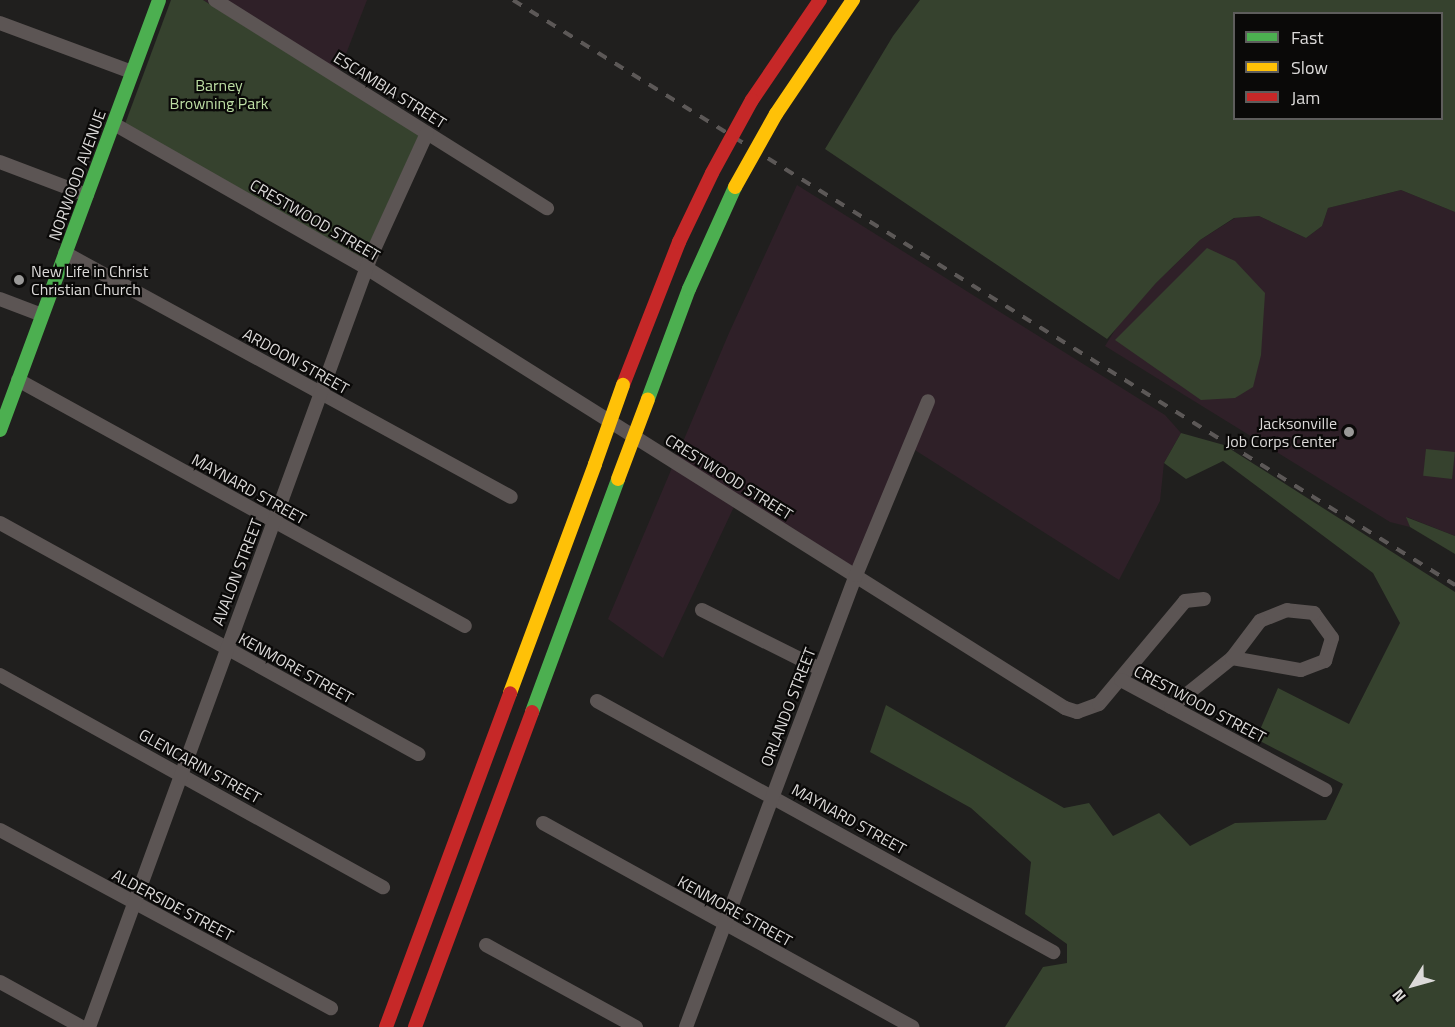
<!DOCTYPE html>
<html>
<head>
<meta charset="utf-8">
<style>
	body { margin:0 }
	#map { position:relative; width:1455px; height:1027px; overflow:hidden; background:#201f1e; font-family:"Titillium Web",sans-serif }
	div>[style] { position:absolute }
	.industrial>* { inset:0; background:#2f2028 }
	.green>* { inset:0; background:#36422e; transform-origin:0 0 }
	.street>* { height:14px; margin:-7px; padding:0 7px; transform-origin:7px; border-radius:7px; background:#5c5554 }
	.fast>* { height:14px; margin:-7px; padding:0 7px; transform-origin:7px; border-radius:7px; background:#4caf50 }
	.slow>* { height:14px; margin:-7px; padding:0 7px; transform-origin:7px; border-radius:7px; background:#ffc107 }
	.jam>* { height:14px; margin:-7px; padding:0 7px; transform-origin:7px; border-radius:7px; background:#c62828 }
	.rail>* { height:4px; margin-top:-2px; transform-origin:0; background:repeating-linear-gradient(90deg,#5c5857 0 10px,transparent 0 20px) }
	.slow-bridge>* { height:14px; margin:-7px; padding:0 7px; transform-origin:7px; border-radius:7px; background:#ffc107 }
	.jam-bridge>* { height:14px; margin:-7px; padding:0 7px; transform-origin:7px; border-radius:7px; background:#c62828 }
	.dots>* { width:16px; height:16px; translate:-50% -50%; box-sizing:border-box; border:3px solid #0a0908; border-radius:50% }
	span { translate:-50% -50%; white-space:nowrap; text-align:center; line-height:1.15; -webkit-text-stroke:4.5px #0a0908; paint-order:stroke }
	.park-label { font-size:16px; color:#bddea4 }
	.street-label { font-size:16px; color:#dcdad9 }
	.poi-label { font-size:16px; color:#dcdad9 }
	.left { translate:0 -50%; text-align:left }
	.right { translate:-100% -50%; text-align:right }
	.legend { position:absolute; left:1233px; top:12px; width:210px; height:108px; box-sizing:border-box; background:#0a0908; border:2px solid #5e5d5c; margin:0; padding:8px 10px; list-style:none; font-size:18px; color:#dcdad9 }
	.legend li { display:flex; align-items:center; gap:12px; height:30px }
	.legend b { width:30px; border:2px solid #5e5d5c }
	.north { position:absolute; left:1383px; top:955px; width:60px; height:60px; -webkit-text-stroke:4px #0a0908; paint-order:stroke; rotate:233deg; font-size:16px; font-weight:700; line-height:24px; text-align:center; color:#dcdad9 }
	.north::after { content:''; display:block; margin:auto; width:21px; height:27px; background:#dcdad9; clip-path:polygon(50% 0,100% 100%,50% 72%,0 100%) }
</style>
</head>
<body>
<div id="map">
	<div class="industrial">
		<i style="clip-path:polygon(203px 0,367px 0,335px 82px)"></i>
		<i style="clip-path:polygon(797px 185px,1165px 415px,1181px 433px,1164px 463px,1160px 501px,1119px 580px,907px 445px,854px 567px,739px 496px,663px 658px,608px 619px,729px 333px)"></i>
		<i style="clip-path:polygon(1401px 190px,1455px 212px,1455px 536px,1407px 517px,1410px 527px,1390px 522px,1105px 346px,1120px 322px,1156px 283px,1200px 240px,1235px 218px,1259px 216px,1306px 238px,1322px 226px,1328px 208px)"></i>
	</div>
	<div class="green">
		<i style="clip-path:polygon(171px 0,203px 0,419px 135px,363px 258px,125px 124px)"></i>
		<i style="clip-path:polygon(evenodd,920px 0,1455px 0,1455px 212px,1401px 190px,1328px 208px,1322px 226px,1306px 238px,1259px 216px,1234px 218px,1200px 240px,1156px 283px,1107px 339px,825px 149px,893px 36px,920px 0,1234px 14px,1442px 14px,1442px 118px,1234px 118px,1234px 14px)"></i>
		<i style="clip-path:polygon(1207px 248px,1235px 261px,1265px 293px,1261px 355px,1253px 387px,1235px 398px,1201px 400px,1115px 340px)"></i>
		<i style="clip-path:polygon(1181px 433px,1224px 445px,1455px 592px,1455px 1027px,1005px 1027px,1043px 967px,1067px 963px,1067px 944px,1025px 914px,1031px 862px,971px 808px,870px 752px,886px 705px,1064px 808px,1089px 803px,1113px 836px,1159px 813px,1190px 846px,1235px 823px,1326px 820px,1343px 784px,1256px 739px,1278px 688px,1349px 724px,1400px 623px,1373px 573px,1223px 461px,1186px 479px,1164px 463px)"></i>
		<i style="left:1426px;top:449px;width:29px;height:27px;rotate:6deg"></i>
		<i style="clip-path:polygon(1406px 517px,1455px 536px,1455px 554px,1410px 527px)"></i>
	</div>
	<div class="street">
		<i style="left:215px;top:0;width:392px;rotate:32.1deg"></i>
		<i style="left:0;top:23px;width:141px;rotate:20.4deg"></i>
		<i style="left:114px;top:124px;width:292px;rotate:29.7deg"></i>
		<i style="left:368px;top:269px;width:824px;rotate:32.2deg"></i>
		<i style="left:1065px;top:708px;width:13px;rotate:18deg"></i>
		<i style="left:1077px;top:712px;width:23px;rotate:-20deg"></i>
		<i style="left:1099px;top:704px;width:134px;rotate:-50.1deg"></i>
		<i style="left:1185px;top:601px;width:19px;rotate:-6deg"></i>
		<i style="left:0;top:162px;width:93px;rotate:20.8deg"></i>
		<i style="left:65px;top:253px;width:508px;rotate:28.68deg"></i>
		<i style="left:0;top:299px;width:45px;rotate:20.9deg"></i>
		<i style="left:18px;top:380px;width:510px;rotate:28.83deg"></i>
		<i style="left:0;top:523px;width:478px;rotate:28.9deg"></i>
		<i style="left:702px;top:610px;width:132px;rotate:26.6deg"></i>
		<i style="left:0;top:675px;width:438px;rotate:29deg"></i>
		<i style="left:1121px;top:680px;width:232px;rotate:28.3deg"></i>
		<i style="left:597px;top:701px;width:521px;rotate:28.83deg"></i>
		<i style="left:1171px;top:707px;width:78px;rotate:-38.8deg"></i>
		<i style="left:1232px;top:658px;width:70px;rotate:9.9deg"></i>
		<i style="left:1301px;top:670px;width:26px;rotate:-21deg"></i>
		<i style="left:1325px;top:661px;width:24px;rotate:-73deg"></i>
		<i style="left:1332px;top:638px;width:31px;rotate:-126deg"></i>
		<i style="left:1314px;top:613px;width:27px;rotate:-174deg"></i>
		<i style="left:1287px;top:610px;width:29px;rotate:158deg"></i>
		<i style="left:1260px;top:621px;width:46px;rotate:127.1deg"></i>
		<i style="left:543px;top:823px;width:422px;rotate:28.9deg"></i>
		<i style="left:0;top:830px;width:376px;rotate:28.3deg"></i>
		<i style="left:486px;top:945px;width:171px;rotate:28.7deg"></i>
		<i style="left:0;top:982px;width:94px;rotate:28.8deg"></i>
		<i style="left:89px;top:1027px;width:821px;rotate:-69.91deg"></i>
		<i style="left:371px;top:256px;width:135px;rotate:-65.5deg"></i>
		<i style="left:686px;top:1027px;width:483px;rotate:-69.4deg"></i>
		<i style="left:856px;top:575px;width:188px;rotate:-67.5deg"></i>
	</div>
	<div class="fast">
		<i style="left:648px;top:399px;width:117px;rotate:-69.6deg"></i>
		<i style="left:689px;top:289px;width:112px;rotate:-65.7deg"></i>
		<i style="left:0;top:430px;width:458px;rotate:-69.7deg"></i>
		<i style="left:532px;top:712px;width:248px;rotate:-69.7deg"></i>
	</div>
	<div class="slow">
		<i style="left:776px;top:114px;width:138px;rotate:-56deg"></i>
		<i style="left:510px;top:693px;width:244px;rotate:-69.6deg"></i>
	</div>
	<div class="jam">
		<i style="left:752px;top:100px;width:121px;rotate:-55.8deg"></i>
		<i style="left:623px;top:385px;width:154px;rotate:-68.6deg"></i>
		<i style="left:679px;top:242px;width:76px;rotate:-64.4deg"></i>
		<i style="left:386px;top:1027px;width:356px;rotate:-69.6deg"></i>
		<i style="left:415px;top:1027px;width:336px;rotate:-69.6deg"></i>
	</div>
	<div class="rail">
		<i style="left:513px;top:0;width:1109px;rotate:31.84deg"></i>
	</div>
	<div class="slow-bridge">
		<i style="left:735px;top:187px;width:84px;rotate:-60.7deg"></i>
		<i style="left:595px;top:464px;width:84px;rotate:-70.5deg"></i>
		<i style="left:618px;top:479px;width:85px;rotate:-69.4deg"></i>
	</div>
	<div class="jam-bridge">
		<i style="left:712px;top:173px;width:83px;rotate:-61.3deg"></i>
	</div>
	<div class="dots">
		<i style="left:19px;top:280px;background:#9a9998"></i>
		<i style="left:1349px;top:432px;background:#9a9998"></i>
	</div>
	<div class="park-label">
		<span style="left:219px;top:94px">Barney<br>Browning Park</span>
	</div>
	<div class="street-label">
		<span style="left:390px;top:90px;rotate:32deg">ESCAMBIA STREET</span>
		<span style="left:77px;top:175px;rotate:-70deg">NORWOOD AVENUE</span>
		<span style="left:315px;top:220px;rotate:30deg">CRESTWOOD STREET</span>
		<span style="left:296px;top:361px;rotate:29deg">ARDOON STREET</span>
		<span style="left:729px;top:477px;rotate:32deg">CRESTWOOD STREET</span>
		<span style="left:249px;top:489px;rotate:29deg">MAYNARD STREET</span>
		<span style="left:237px;top:572px;rotate:-69deg">AVALON STREET</span>
		<span style="left:296px;top:668px;rotate:29deg">KENMORE STREET</span>
		<span style="left:1200px;top:704px;rotate:28deg">CRESTWOOD STREET</span>
		<span style="left:788px;top:707px;rotate:-69deg">ORLANDO STREET</span>
		<span style="left:200px;top:766px;rotate:29deg">GLENCARIN STREET</span>
		<span style="left:849px;top:819px;rotate:29deg">MAYNARD STREET</span>
		<span style="left:173px;top:905px;rotate:28deg">ALDERSIDE STREET</span>
		<span style="left:735px;top:911px;rotate:29deg">KENMORE STREET</span>
	</div>
	<div class="poi-label">
		<span class="left" style="left:31px;top:280px">New Life in Christ<br>Christian Church</span>
		<span class="right" style="left:1337px;top:432px">Jacksonville<br>Job Corps Center</span>
	</div>
	<ul class="legend">
	<li><b style="height:8px;background:#4caf50"></b>Fast</li>
	<li><b style="height:8px;background:#ffc107"></b>Slow</li>
	<li><b style="height:8px;background:#c62828"></b>Jam</li>
	</ul>
	<div class="north">N</div>
</div>
</body>
</html>
